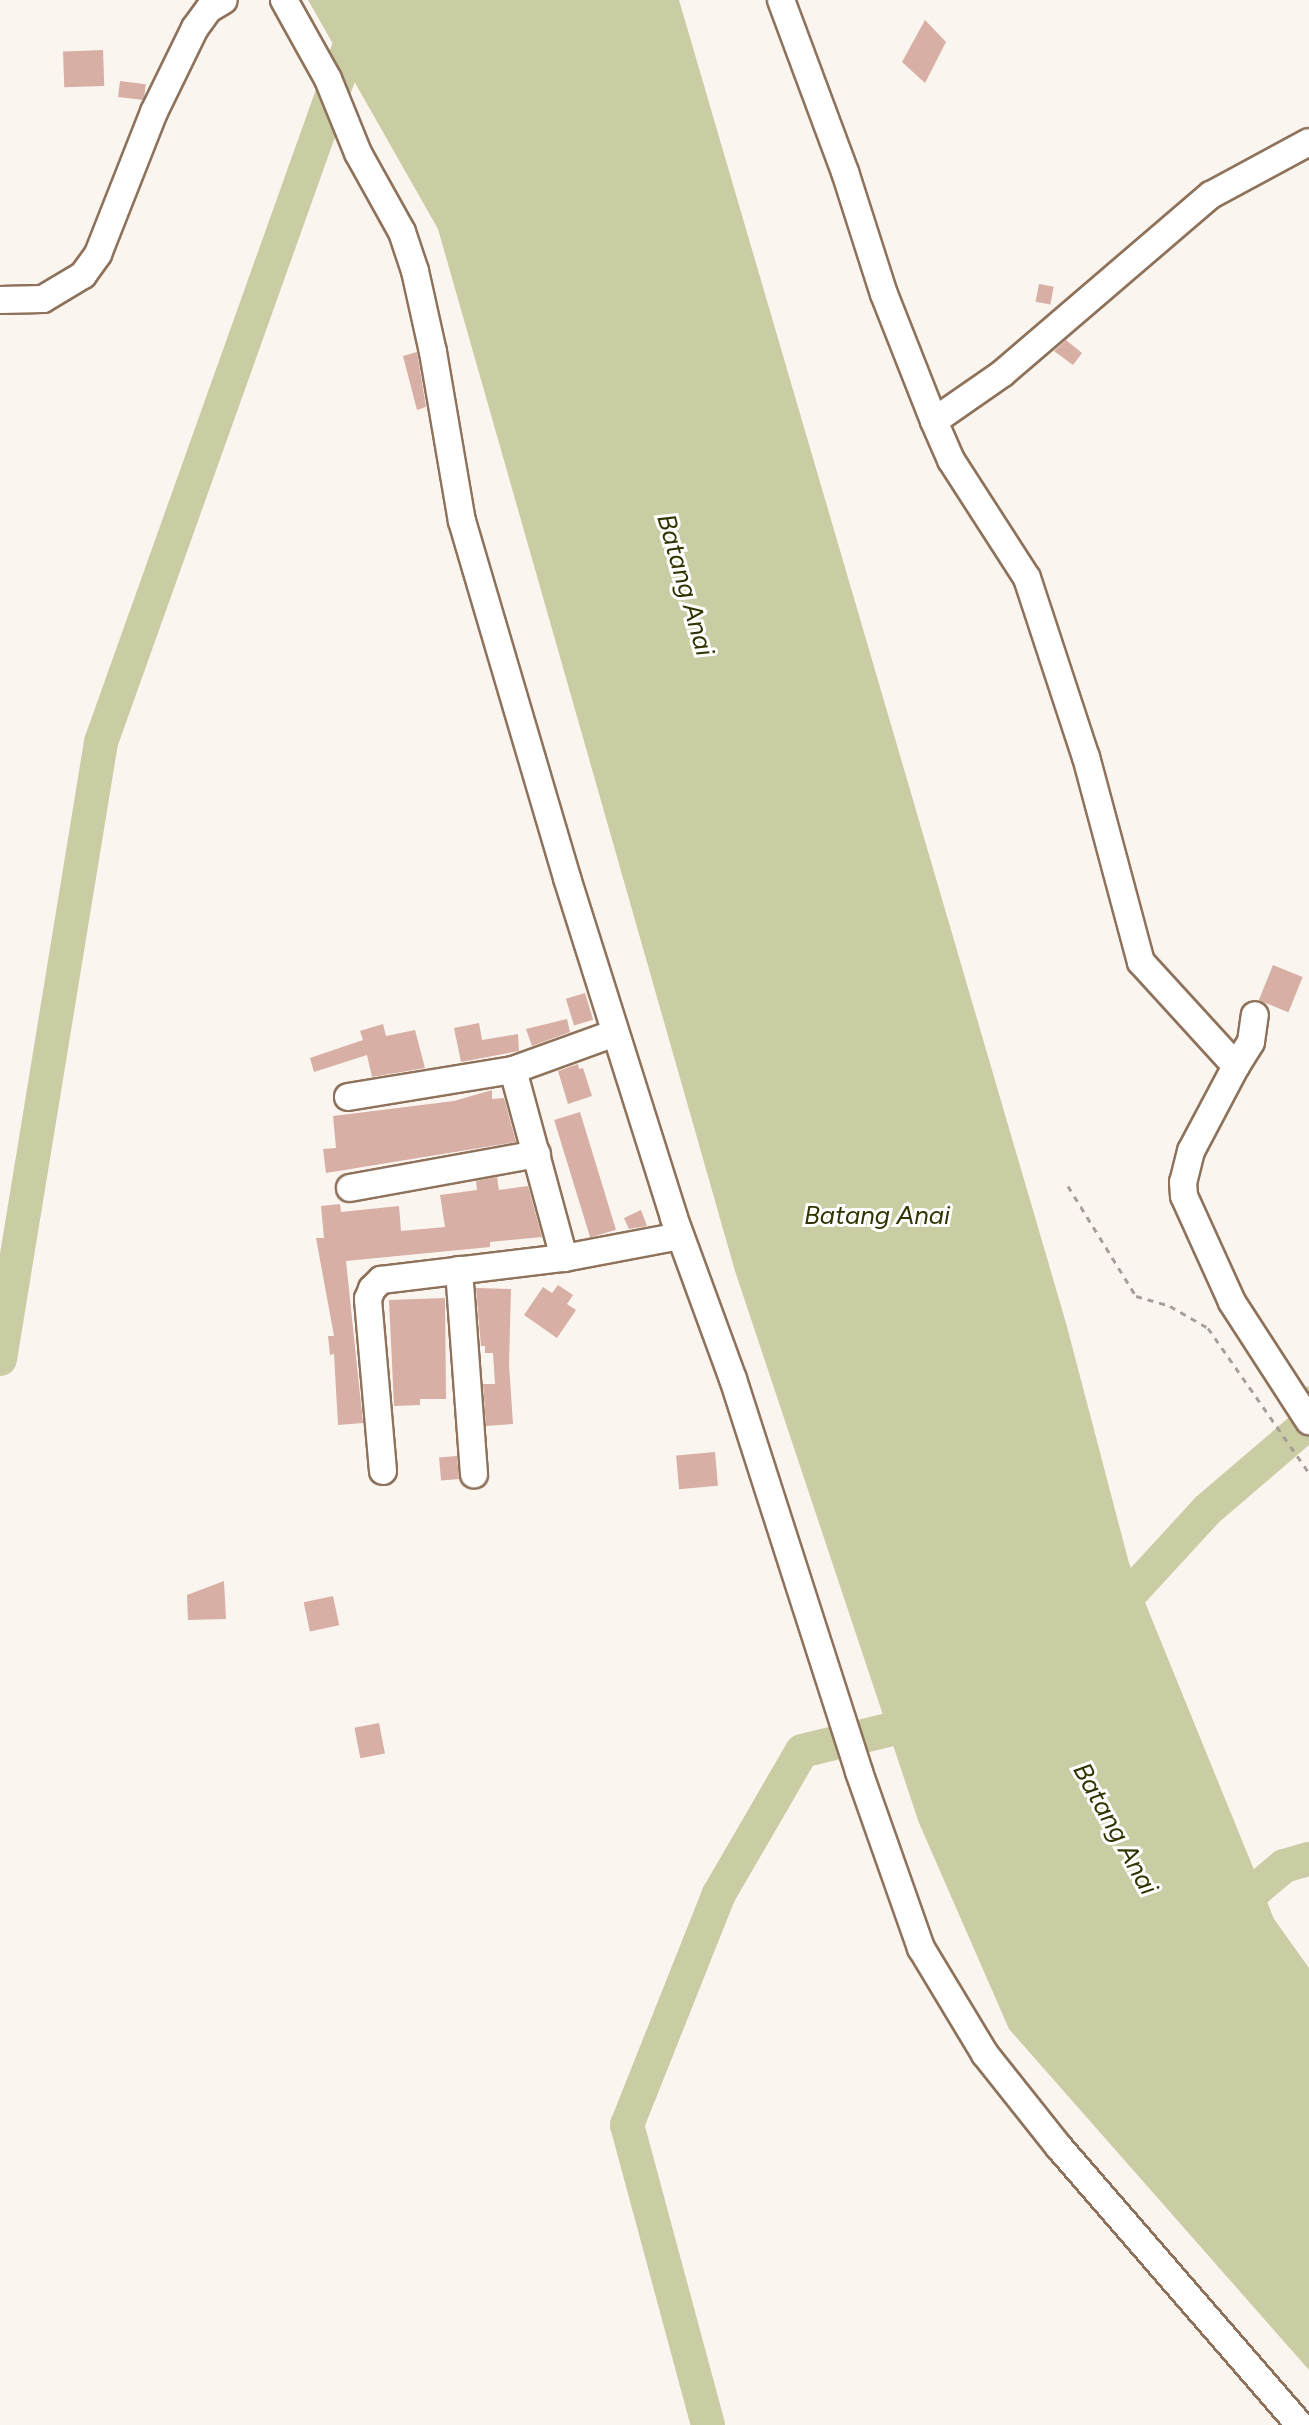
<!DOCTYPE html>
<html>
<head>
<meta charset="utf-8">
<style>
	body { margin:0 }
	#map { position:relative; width:1309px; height:2425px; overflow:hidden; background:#fbf5ef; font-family:Figtree,sans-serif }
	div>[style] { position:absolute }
	.water>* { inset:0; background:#cacda4 }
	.river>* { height:34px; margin:-17px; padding:0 17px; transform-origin:17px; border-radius:17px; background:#cacda4 }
	.building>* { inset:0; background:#d7afa5; transform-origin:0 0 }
	.path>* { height:3px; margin-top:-1.5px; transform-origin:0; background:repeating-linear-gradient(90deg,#a79e97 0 6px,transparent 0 12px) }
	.roads { filter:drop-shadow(2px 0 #8e725b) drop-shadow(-2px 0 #8e725b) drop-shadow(0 2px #8e725b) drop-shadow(0 -2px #8e725b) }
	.minor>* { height:26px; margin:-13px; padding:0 13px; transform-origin:13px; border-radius:13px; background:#fff }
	span { translate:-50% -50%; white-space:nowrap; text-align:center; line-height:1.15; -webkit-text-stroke:6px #fff; paint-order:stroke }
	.water-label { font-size:26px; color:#323400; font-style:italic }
</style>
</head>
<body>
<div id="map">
	<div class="water">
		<i style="clip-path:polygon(308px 0,679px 0,1066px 1323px,1129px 1563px,1274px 1919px,1309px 1968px,1309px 2370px,1009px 2029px,919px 1823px,735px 1271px,438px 229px)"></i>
	</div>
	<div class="river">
		<i style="left:0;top:1359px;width:625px;rotate:-80.7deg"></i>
		<i style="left:101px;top:742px;width:788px;rotate:-70.35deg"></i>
		<i style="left:1106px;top:1620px;width:149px;rotate:-47.4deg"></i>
		<i style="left:1207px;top:1510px;width:128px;rotate:-40.6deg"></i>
		<i style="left:1304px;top:1427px;width:24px;rotate:-78deg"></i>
		<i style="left:1226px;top:1915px;width:76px;rotate:-40.2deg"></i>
		<i style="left:1284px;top:1866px;width:26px;rotate:-16deg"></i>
		<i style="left:708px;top:2425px;width:311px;rotate:-105.1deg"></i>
		<i style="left:627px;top:2125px;width:249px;rotate:-68.3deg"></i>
		<i style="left:719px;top:1894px;width:165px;rotate:-59.9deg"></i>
		<i style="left:802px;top:1751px;width:135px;rotate:-13.7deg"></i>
	</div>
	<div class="building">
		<i style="clip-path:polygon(925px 20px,946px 42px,925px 83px,902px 62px)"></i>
		<i style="left:103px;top:50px;width:36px;height:40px;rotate:88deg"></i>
		<i style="left:120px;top:81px;width:26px;height:16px;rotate:7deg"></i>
		<i style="left:1039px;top:284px;width:15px;height:18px;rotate:11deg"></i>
		<i style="clip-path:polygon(1066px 340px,1082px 353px,1073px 365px,1054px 351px)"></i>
		<i style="clip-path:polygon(417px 352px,426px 407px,417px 410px,403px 356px)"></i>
		<i style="left:1273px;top:965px;width:32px;height:38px;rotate:22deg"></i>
		<i style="left:585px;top:993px;width:28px;height:20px;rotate:73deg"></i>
		<i style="clip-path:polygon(567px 1019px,570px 1032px,532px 1046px,526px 1029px)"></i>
		<i style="clip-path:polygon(479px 1023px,482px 1040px,518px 1034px,519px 1051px,461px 1062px,454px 1028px)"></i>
		<i style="clip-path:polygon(383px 1024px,386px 1036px,415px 1030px,425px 1068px,372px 1077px,367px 1055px,314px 1072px,310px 1058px,363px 1040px,360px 1031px)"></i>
		<i style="clip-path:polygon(578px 1064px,579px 1069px,583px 1068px,592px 1096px,568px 1104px,558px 1071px)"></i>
		<i style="clip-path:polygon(492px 1090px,492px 1099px,504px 1098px,516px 1142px,326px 1173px,323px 1149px,336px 1148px,333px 1116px,454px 1101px)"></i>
		<i style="left:580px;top:1112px;width:123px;height:27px;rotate:73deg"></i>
		<i style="clip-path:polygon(497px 1177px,499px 1190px,528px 1186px,542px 1237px,490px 1242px,490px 1247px,346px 1261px,363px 1423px,338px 1425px,334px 1354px,330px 1355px,328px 1336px,334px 1336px,316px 1238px,324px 1238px,321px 1206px,340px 1204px,341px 1212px,399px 1206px,401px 1231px,445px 1227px,440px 1195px,477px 1190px,476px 1181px)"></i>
		<i style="clip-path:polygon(641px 1210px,647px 1226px,629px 1229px,624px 1218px)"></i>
		<i style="clip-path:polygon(558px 1285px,573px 1295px,567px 1304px,576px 1310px,557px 1338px,524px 1315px,543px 1287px,552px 1293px)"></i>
		<i style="clip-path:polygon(476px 1288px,511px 1289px,509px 1364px,513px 1424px,486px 1426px,483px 1384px,495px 1384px,493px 1353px,485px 1353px,485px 1346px,481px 1346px)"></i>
		<i style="clip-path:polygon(445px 1298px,446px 1399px,420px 1399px,420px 1405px,394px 1406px,389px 1300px)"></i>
		<i style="left:715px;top:1452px;width:34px;height:39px;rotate:85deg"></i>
		<i style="left:457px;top:1456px;width:23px;height:18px;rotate:85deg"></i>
		<i style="clip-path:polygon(224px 1581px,226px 1619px,188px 1620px,187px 1595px)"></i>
		<i style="left:333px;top:1596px;width:30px;height:30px;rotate:78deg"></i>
		<i style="left:379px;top:1723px;width:31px;height:25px;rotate:79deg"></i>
	</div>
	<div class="path">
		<i style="left:1068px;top:1186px;width:129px;rotate:58.3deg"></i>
		<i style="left:1136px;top:1296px;width:35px;rotate:16deg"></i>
		<i style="left:1170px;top:1306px;width:44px;rotate:30.1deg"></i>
		<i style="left:1208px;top:1328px;width:177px;rotate:55.1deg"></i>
	</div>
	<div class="roads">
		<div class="minor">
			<i style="left:284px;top:0;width:90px;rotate:60.9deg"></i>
			<i style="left:328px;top:79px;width:80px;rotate:67.9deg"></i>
			<i style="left:358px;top:153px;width:90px;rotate:60.9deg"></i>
			<i style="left:402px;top:232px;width:41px;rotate:71.6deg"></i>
			<i style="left:415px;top:271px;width:83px;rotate:77.5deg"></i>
			<i style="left:433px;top:352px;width:171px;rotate:80.3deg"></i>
			<i style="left:462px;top:521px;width:372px;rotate:73.6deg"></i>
			<i style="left:567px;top:878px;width:356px;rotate:72.5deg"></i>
			<i style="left:674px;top:1218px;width:171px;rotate:69.9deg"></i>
			<i style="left:733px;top:1379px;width:413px;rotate:72.2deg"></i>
			<i style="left:859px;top:1772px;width:187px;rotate:70.6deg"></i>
			<i style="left:921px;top:1948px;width:124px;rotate:58.9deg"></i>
			<i style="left:985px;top:2054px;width:119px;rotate:51.5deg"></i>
			<i style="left:1059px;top:2147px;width:368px;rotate:49.1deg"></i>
			<i style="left:781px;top:0;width:184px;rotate:69.6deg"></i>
			<i style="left:845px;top:172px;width:128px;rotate:72.3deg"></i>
			<i style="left:884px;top:294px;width:136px;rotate:68.5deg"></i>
			<i style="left:934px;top:421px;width:43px;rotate:66.4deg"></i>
			<i style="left:951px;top:460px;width:140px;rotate:57.2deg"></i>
			<i style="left:1027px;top:578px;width:188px;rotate:71.8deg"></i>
			<i style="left:1086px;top:757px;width:212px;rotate:75deg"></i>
			<i style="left:1141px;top:962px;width:141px;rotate:47.6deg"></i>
			<i style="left:1236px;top:1066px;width:96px;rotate:117.9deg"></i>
			<i style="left:1191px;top:1151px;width:32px;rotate:104deg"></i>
			<i style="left:1183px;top:1182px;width:14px;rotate:86deg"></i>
			<i style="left:1184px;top:1196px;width:116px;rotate:65.6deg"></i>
			<i style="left:1232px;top:1302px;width:142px;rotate:57.1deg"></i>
			<i style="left:0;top:300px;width:43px;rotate:-1.3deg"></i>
			<i style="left:43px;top:299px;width:47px;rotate:-31deg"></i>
			<i style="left:83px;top:275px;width:26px;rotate:-54deg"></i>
			<i style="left:98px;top:254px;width:153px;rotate:-68.5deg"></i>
			<i style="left:154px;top:112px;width:93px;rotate:-64deg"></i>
			<i style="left:195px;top:28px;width:24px;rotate:-54deg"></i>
			<i style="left:209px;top:9px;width:17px;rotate:-31deg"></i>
			<i style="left:934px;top:421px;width:84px;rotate:-34.8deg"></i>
			<i style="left:1003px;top:373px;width:274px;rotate:-40.6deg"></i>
			<i style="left:1211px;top:195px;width:111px;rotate:-28.4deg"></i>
			<i style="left:1236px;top:1066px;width:28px;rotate:-58deg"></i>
			<i style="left:1251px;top:1042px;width:27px;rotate:-82deg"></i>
			<i style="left:513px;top:1070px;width:195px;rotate:74.8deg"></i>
			<i style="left:348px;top:1097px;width:167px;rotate:-9.3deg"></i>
			<i style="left:513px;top:1070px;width:109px;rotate:-19.9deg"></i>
			<i style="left:350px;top:1188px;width:190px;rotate:-10.3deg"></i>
			<i style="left:459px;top:1270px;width:205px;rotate:85.8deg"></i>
			<i style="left:383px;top:1471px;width:173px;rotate:-95deg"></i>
			<i style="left:368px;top:1299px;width:11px;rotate:-68deg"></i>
			<i style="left:372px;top:1289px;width:13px;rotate:-45deg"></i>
			<i style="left:381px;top:1280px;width:184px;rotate:-6.9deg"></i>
			<i style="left:564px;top:1258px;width:118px;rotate:-10.7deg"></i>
		</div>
	</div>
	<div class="water-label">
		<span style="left:685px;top:585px;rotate:74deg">Batang Anai</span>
		<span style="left:877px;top:1216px">Batang Anai</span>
		<span style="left:1115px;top:1829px;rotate:61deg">Batang Anai</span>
	</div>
</div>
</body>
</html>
